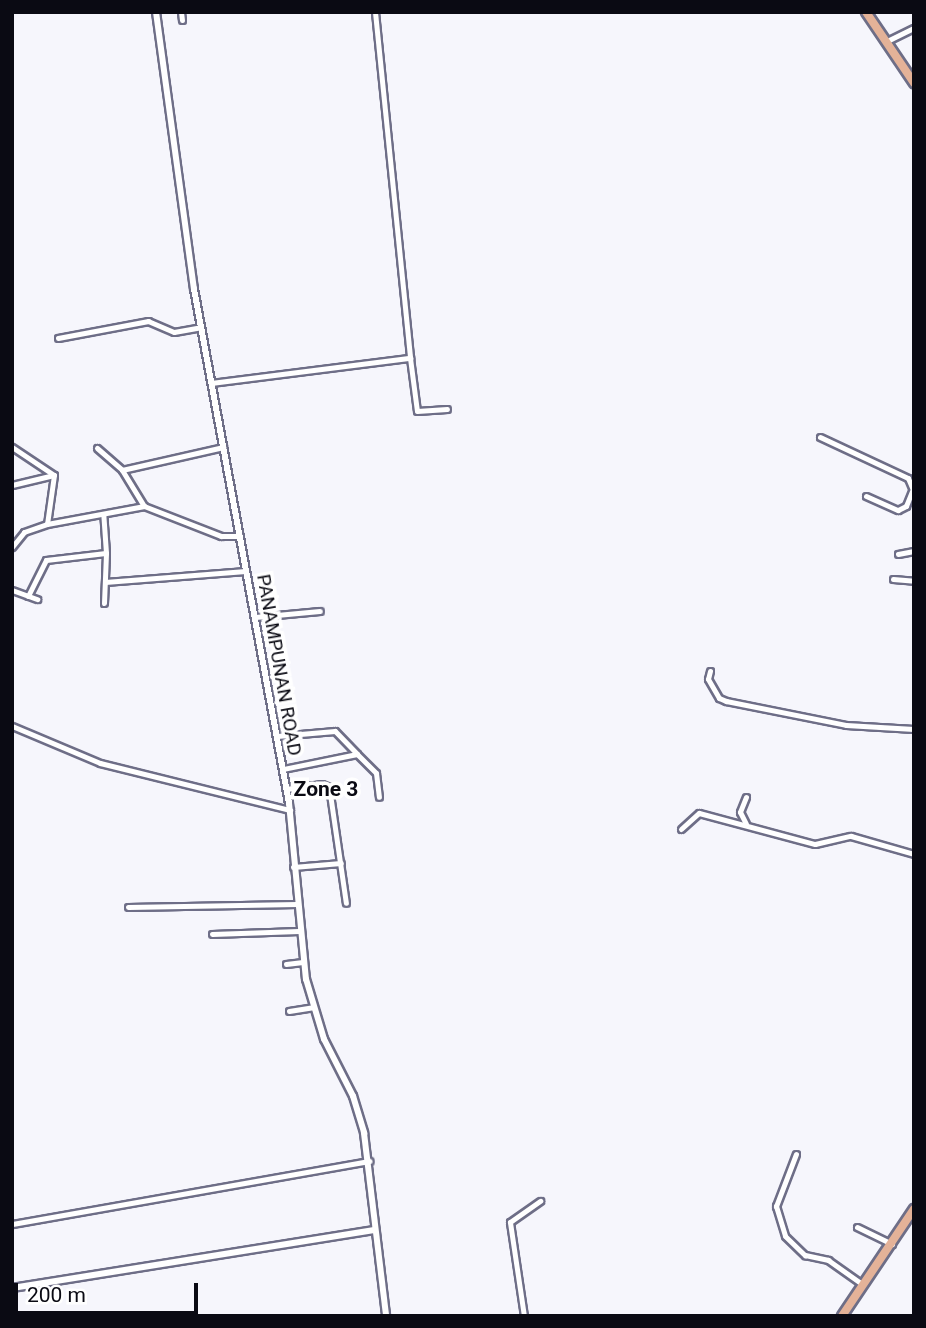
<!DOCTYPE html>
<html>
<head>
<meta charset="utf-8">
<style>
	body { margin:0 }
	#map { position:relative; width:926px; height:1328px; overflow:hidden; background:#f6f6fc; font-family:Roboto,sans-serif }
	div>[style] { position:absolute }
	.roads { filter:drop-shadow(2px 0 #6e6e87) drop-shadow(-2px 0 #6e6e87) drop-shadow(0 2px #6e6e87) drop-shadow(0 -2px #6e6e87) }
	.minor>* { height:5px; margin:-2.5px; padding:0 2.5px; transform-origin:2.5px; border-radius:2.5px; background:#fff }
	.tertiary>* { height:6px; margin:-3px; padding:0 3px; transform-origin:3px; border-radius:3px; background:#fff }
	.primary>* { height:8px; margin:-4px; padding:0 4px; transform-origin:4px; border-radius:4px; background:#e4b298 }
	span { translate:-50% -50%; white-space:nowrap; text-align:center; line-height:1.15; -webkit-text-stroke:7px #fff; paint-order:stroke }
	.street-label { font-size:19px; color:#0a0a13 }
	.neighbourhood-label { font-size:21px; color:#0a0a13; font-weight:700 }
	.frame { position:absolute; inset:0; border:14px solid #0a0a13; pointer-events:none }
	.scale { position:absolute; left:14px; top:1283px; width:184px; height:32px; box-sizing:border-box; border:4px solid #0a0a13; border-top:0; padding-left:9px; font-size:21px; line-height:24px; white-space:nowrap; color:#0a0a13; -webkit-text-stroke:5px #fff; paint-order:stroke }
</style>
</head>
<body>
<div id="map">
	<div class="roads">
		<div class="minor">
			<i style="left:181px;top:12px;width:8px;rotate:83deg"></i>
			<i style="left:375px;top:12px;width:348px;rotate:84.2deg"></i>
			<i style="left:887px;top:41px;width:30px;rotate:-26deg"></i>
			<i style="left:58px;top:338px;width:92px;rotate:-10.7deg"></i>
			<i style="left:148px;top:321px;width:28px;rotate:23deg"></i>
			<i style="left:174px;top:332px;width:27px;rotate:-10deg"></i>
			<i style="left:211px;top:383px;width:201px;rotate:-7.2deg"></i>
			<i style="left:410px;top:358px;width:53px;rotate:82.5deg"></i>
			<i style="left:417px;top:411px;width:30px;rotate:-4deg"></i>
			<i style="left:820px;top:437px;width:97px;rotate:25deg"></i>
			<i style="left:908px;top:478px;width:15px;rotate:67deg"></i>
			<i style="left:12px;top:447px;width:50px;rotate:33.7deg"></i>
			<i style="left:54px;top:475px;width:49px;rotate:98.1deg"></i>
			<i style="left:97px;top:448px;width:33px;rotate:41deg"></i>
			<i style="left:122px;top:470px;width:42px;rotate:58.6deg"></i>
			<i style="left:122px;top:470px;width:104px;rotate:-12.8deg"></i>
			<i style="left:12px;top:485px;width:43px;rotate:-13.4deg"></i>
			<i style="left:866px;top:496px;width:35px;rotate:24deg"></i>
			<i style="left:898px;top:510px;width:9px;rotate:-27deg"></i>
			<i style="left:906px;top:506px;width:16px;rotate:-68deg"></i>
			<i style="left:12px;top:547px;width:19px;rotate:-51deg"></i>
			<i style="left:24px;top:532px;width:24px;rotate:-19deg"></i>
			<i style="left:47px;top:524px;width:99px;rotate:-10.5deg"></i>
			<i style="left:144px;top:506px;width:83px;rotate:21.3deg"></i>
			<i style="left:221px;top:536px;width:19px"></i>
			<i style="left:898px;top:554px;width:16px;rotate:-11deg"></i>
			<i style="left:893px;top:579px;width:21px;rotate:5deg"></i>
			<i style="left:105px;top:582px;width:141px;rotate:-4.5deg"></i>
			<i style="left:12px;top:590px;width:27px;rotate:20deg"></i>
			<i style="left:28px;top:596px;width:40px;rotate:-63.4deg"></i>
			<i style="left:46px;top:560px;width:60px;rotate:-6.7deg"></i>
			<i style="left:106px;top:553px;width:39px;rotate:-94deg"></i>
			<i style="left:104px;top:603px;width:50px;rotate:-87.7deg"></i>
			<i style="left:255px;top:617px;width:65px;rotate:-5.3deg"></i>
			<i style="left:710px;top:671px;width:8px;rotate:104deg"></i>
			<i style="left:708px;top:679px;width:22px;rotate:60deg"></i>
			<i style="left:719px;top:698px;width:8px;rotate:23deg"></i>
			<i style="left:726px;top:701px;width:122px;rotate:11.3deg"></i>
			<i style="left:846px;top:725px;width:68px;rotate:3.4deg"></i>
			<i style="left:12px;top:726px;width:95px;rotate:22.8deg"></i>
			<i style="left:100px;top:763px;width:196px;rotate:13.9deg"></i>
			<i style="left:277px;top:736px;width:58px;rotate:-4.9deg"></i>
			<i style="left:335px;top:731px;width:32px;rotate:46deg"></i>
			<i style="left:357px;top:754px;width:76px;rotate:168.5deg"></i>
			<i style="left:357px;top:754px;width:27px;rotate:45deg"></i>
			<i style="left:376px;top:773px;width:24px;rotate:83deg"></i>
			<i style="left:286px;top:789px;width:36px;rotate:-8deg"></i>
			<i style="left:322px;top:784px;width:8px;rotate:23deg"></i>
			<i style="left:329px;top:787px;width:117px;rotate:81.7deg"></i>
			<i style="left:746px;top:797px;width:16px;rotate:112deg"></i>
			<i style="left:740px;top:812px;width:13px;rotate:63deg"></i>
			<i style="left:681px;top:829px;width:24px;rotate:-42deg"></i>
			<i style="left:699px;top:813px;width:120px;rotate:15deg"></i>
			<i style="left:815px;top:844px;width:37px;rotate:-13deg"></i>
			<i style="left:851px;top:836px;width:66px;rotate:15.9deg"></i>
			<i style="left:293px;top:867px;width:48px;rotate:-4.8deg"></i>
			<i style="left:128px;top:907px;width:169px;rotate:-1deg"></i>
			<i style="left:212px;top:934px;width:87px;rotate:-2deg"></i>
			<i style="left:286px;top:964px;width:17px;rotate:-7deg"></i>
			<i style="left:289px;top:1011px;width:24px;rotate:-9deg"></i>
			<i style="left:796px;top:1154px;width:56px;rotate:111deg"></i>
			<i style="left:776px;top:1206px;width:31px;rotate:73deg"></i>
			<i style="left:785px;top:1236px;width:28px;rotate:44deg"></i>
			<i style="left:805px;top:1255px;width:24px;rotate:12deg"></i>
			<i style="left:828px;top:1260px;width:42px;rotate:35.2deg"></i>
			<i style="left:12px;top:1224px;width:363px;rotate:-10deg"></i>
			<i style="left:857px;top:1227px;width:39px;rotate:26deg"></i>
			<i style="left:524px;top:1316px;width:95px;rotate:-98.5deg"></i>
			<i style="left:510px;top:1222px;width:37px;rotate:-35deg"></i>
		</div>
		<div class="tertiary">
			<i style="left:156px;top:12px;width:280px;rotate:82.2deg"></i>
			<i style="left:194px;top:289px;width:523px;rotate:79.53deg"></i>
			<i style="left:289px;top:803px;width:177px;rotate:84.5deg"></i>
			<i style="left:306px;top:979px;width:63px;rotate:73.3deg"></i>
			<i style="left:324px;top:1039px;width:64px;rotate:63deg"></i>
			<i style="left:353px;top:1096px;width:39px;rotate:73deg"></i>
			<i style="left:364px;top:1133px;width:184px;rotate:83.1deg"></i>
			<i style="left:12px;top:1288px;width:367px;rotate:-9.1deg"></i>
		</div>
		<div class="primary">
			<i style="left:866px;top:12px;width:86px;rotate:55.9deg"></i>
			<i style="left:842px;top:1316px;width:129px;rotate:-56.1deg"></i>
		</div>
	</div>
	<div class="street-label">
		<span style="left:279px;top:665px;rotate:80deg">PANAMPUNAN ROAD</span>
	</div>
	<div class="neighbourhood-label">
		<span style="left:326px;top:789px">Zone 3</span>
	</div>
	<div class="frame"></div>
	<div class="scale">200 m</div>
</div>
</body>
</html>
